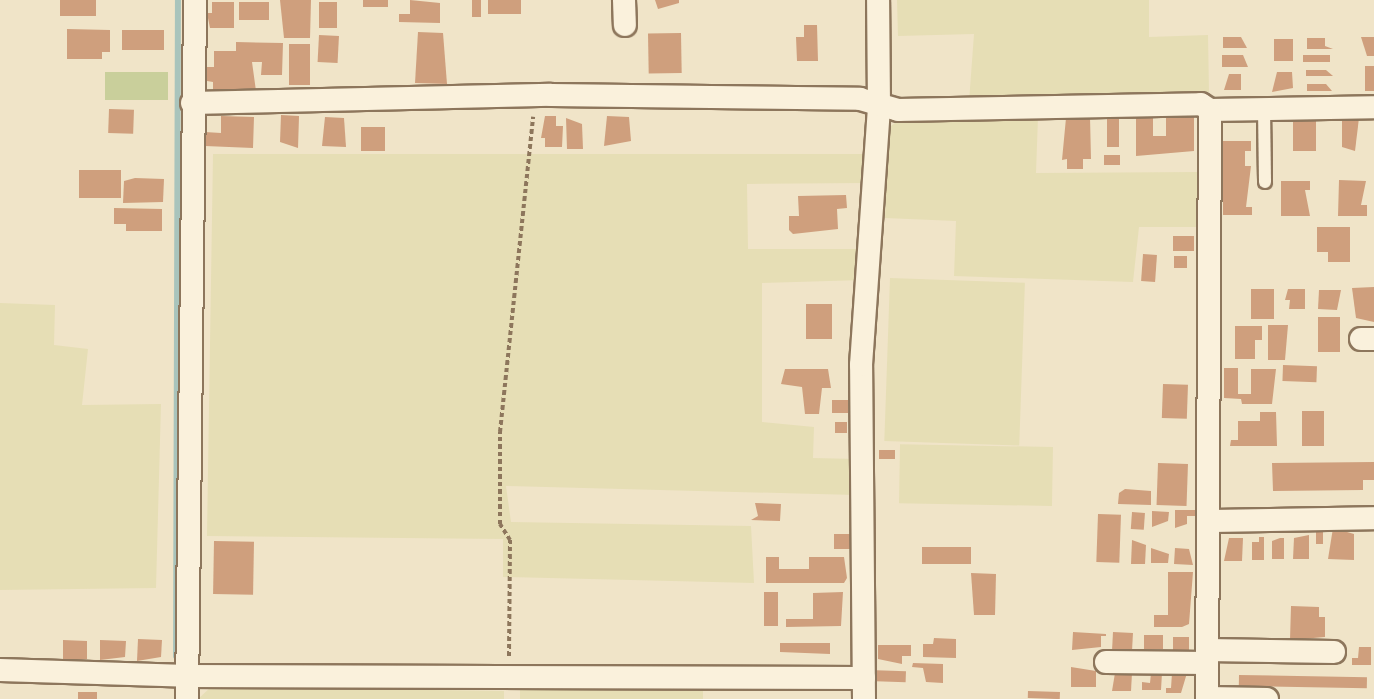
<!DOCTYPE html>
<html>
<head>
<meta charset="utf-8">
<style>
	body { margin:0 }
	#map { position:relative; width:1374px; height:699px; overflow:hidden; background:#f0e4c8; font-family:"Roboto Serif",serif }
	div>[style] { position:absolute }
	.farmland>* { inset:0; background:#e6deb5; transform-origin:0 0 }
	.green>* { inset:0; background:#c9cf9b; transform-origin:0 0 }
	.stream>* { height:6px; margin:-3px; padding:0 3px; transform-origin:3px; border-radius:3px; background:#a9c4bc }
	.building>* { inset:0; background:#cf9f7d; transform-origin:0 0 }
	.path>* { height:4px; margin-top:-2px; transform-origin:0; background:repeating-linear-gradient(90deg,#8d765c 0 4.5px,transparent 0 7.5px) }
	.roads { filter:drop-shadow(2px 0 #8d765c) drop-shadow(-2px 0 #8d765c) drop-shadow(0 2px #8d765c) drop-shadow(0 -2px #8d765c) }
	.lane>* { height:12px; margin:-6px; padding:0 6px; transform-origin:6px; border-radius:6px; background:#faf1dc }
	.street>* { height:22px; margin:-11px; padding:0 11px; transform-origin:11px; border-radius:11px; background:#faf1dc }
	span { translate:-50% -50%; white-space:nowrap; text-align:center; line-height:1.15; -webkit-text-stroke:4.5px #f7eed8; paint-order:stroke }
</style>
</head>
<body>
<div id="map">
	<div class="farmland">
		<i style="clip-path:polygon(897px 0,1149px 0,1149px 37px,1208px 35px,1209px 92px,969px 102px,974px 34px,898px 36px)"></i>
		<i style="clip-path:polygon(1038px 117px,1036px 173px,1199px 172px,1203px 227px,1139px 227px,1133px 282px,954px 276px,956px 221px,885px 218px,888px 128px,898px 121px)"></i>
		<i style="clip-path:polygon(213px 154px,863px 154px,865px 183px,747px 184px,748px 249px,866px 249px,863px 280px,762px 283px,762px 422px,814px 427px,813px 458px,857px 459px,855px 495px,506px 486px,511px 522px,751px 526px,754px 583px,503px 577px,503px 539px,207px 536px)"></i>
		<i style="left:890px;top:278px;width:135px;height:163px;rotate:2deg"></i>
		<i style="clip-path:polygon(0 303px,55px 305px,54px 345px,88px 349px,82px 405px,161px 404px,156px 588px,0 590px)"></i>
		<i style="left:1053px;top:447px;width:59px;height:153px;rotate:91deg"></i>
		<i style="clip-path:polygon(211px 687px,504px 691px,504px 699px,198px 699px)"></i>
		<i style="left:520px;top:688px;width:183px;height:11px"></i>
	</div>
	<div class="green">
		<i style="left:105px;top:72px;width:63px;height:28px"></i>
	</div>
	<div class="stream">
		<i style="left:176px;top:656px;width:656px;rotate:-89.83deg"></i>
	</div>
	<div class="building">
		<i style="left:60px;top:0;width:36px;height:16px"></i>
		<i style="clip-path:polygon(280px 0,311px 0,310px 38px,284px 38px)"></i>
		<i style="left:363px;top:0;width:25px;height:7px"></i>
		<i style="clip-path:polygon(410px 0,440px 3px,440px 23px,399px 22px,399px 14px,410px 14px)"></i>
		<i style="left:472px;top:0;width:9px;height:17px"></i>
		<i style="left:521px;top:0;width:14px;height:33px;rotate:90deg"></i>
		<i style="clip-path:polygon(655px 0,679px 0,679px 3px,658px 9px)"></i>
		<i style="clip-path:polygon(212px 2px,234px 2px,234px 28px,210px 28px,207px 13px,212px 13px)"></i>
		<i style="left:239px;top:2px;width:30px;height:18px"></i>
		<i style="left:319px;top:2px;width:18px;height:26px"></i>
		<i style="clip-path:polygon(804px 25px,817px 25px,818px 61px,797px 61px,796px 37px,804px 37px)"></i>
		<i style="clip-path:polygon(67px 29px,110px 30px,110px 52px,102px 52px,102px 59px,67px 59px)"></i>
		<i style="left:122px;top:30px;width:42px;height:20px"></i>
		<i style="clip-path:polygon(418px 32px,443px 33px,447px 84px,415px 83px)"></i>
		<i style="left:681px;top:33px;width:40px;height:33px;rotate:89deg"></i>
		<i style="left:319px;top:35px;width:20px;height:27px;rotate:3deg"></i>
		<i style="clip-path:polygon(1223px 37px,1241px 37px,1247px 48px,1223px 48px)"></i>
		<i style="clip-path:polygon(1361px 37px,1374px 37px,1374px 56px,1367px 56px)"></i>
		<i style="clip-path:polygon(1307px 38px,1325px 38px,1325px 46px,1333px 49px,1307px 49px)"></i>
		<i style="left:1274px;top:39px;width:19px;height:22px"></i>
		<i style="clip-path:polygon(236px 42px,283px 43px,282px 75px,261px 75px,262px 62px,252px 62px,256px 91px,213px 90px,213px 82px,207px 81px,207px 67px,214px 67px,214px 51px,236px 51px)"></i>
		<i style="left:289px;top:44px;width:21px;height:41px"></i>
		<i style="clip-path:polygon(1222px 55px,1243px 55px,1248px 67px,1222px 67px)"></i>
		<i style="left:1303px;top:55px;width:27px;height:7px"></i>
		<i style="left:1365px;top:66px;width:9px;height:25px"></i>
		<i style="clip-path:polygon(1306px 70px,1326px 70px,1333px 76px,1306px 76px)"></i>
		<i style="clip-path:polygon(1277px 72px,1292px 72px,1293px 88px,1272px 92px)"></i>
		<i style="clip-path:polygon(1229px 74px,1241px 74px,1241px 90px,1224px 90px)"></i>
		<i style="clip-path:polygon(1307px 84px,1326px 84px,1332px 91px,1307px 91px)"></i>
		<i style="left:109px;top:109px;width:25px;height:24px;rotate:2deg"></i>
		<i style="clip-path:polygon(281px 115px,299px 116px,298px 148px,280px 142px)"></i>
		<i style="clip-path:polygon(1166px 115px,1194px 115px,1194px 151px,1136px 156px,1136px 118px,1153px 118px,1153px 136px,1166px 136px)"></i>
		<i style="clip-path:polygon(221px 116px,254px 117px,253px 148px,205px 146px,205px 132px,221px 133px)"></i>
		<i style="clip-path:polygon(545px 116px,556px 116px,556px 126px,563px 126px,562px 147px,545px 147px,545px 138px,541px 138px)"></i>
		<i style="clip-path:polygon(607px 116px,629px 117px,631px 141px,604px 146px)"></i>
		<i style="clip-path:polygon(325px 117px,344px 118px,346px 147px,322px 146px)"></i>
		<i style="clip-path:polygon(1090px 117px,1091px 159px,1083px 159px,1083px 169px,1067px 169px,1067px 159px,1062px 160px,1066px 118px)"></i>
		<i style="left:1107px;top:117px;width:12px;height:30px"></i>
		<i style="clip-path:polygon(566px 118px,582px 124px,583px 149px,567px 149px)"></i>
		<i style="clip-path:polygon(1342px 118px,1359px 118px,1355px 151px,1342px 147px)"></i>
		<i style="left:1293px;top:121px;width:23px;height:30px"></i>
		<i style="left:361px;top:127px;width:24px;height:24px"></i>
		<i style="clip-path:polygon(1223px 141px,1251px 141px,1251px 151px,1245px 151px,1245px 166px,1251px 166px,1246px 207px,1252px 207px,1252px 215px,1223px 215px)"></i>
		<i style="left:1104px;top:155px;width:16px;height:10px"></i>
		<i style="left:79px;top:170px;width:42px;height:28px"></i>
		<i style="clip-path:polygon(135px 178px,164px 179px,163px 202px,123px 203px,124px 181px)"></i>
		<i style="clip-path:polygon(1339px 180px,1366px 181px,1361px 205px,1367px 205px,1367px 216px,1338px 216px)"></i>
		<i style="clip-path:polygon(1281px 181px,1310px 181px,1310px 190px,1305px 190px,1310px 216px,1281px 216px)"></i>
		<i style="clip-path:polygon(846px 195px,847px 208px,837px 209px,838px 229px,793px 234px,789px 230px,789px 216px,799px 216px,798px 196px)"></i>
		<i style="clip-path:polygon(114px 208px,162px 209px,162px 231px,126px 231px,126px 224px,114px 224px)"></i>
		<i style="clip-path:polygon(1317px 227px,1350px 227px,1350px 262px,1328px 262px,1328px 252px,1317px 252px)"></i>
		<i style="left:1173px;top:236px;width:21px;height:15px"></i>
		<i style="left:1143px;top:254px;width:14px;height:27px;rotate:4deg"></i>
		<i style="left:1174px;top:256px;width:13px;height:12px"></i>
		<i style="clip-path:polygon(1374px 287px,1374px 322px,1356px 318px,1352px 288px)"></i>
		<i style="left:1251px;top:289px;width:23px;height:30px"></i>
		<i style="clip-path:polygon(1288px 289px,1305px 289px,1305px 309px,1289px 309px,1290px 300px,1285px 300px)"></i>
		<i style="clip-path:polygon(1319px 290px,1341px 290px,1337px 310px,1318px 309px)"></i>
		<i style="left:806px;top:304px;width:26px;height:35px"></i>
		<i style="left:1318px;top:317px;width:22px;height:35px"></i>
		<i style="clip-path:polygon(1268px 325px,1288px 325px,1285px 360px,1268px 360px)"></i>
		<i style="clip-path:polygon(1235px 326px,1262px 326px,1262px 340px,1255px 340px,1255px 359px,1235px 359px)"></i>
		<i style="left:1283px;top:365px;width:34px;height:16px;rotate:2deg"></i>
		<i style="clip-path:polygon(1224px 368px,1238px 368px,1238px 394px,1251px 394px,1251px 369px,1276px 369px,1272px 404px,1242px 404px,1241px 399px,1224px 398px)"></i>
		<i style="clip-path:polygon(785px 369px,828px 369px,831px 388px,822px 388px,819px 414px,805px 414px,802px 387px,781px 384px)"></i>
		<i style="left:1163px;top:384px;width:25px;height:34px;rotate:2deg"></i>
		<i style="left:832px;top:400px;width:16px;height:13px"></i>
		<i style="left:1302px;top:411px;width:22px;height:35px"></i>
		<i style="clip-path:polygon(1260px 412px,1276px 412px,1277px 446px,1230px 446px,1231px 440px,1238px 440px,1238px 421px,1260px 421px)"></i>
		<i style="left:835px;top:422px;width:12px;height:11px"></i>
		<i style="left:879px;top:450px;width:16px;height:9px"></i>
		<i style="clip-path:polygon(1374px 462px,1374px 480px,1363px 480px,1363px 490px,1273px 491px,1272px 463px)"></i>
		<i style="left:1158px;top:463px;width:30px;height:42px;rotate:2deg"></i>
		<i style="clip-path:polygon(1125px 489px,1151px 491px,1151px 505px,1118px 504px,1119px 493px)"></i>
		<i style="clip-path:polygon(755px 503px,781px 504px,780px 521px,751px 520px,758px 516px)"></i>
		<i style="clip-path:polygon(1175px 510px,1196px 510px,1196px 516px,1187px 516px,1187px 524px,1175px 528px)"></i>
		<i style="clip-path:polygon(1152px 511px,1169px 512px,1168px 521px,1152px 527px)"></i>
		<i style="left:1132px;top:512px;width:13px;height:17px;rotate:4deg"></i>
		<i style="left:1098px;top:514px;width:23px;height:48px;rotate:2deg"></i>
		<i style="clip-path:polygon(1333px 528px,1354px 534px,1354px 560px,1328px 559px)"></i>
		<i style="left:1316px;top:530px;width:7px;height:14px"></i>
		<i style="left:834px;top:534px;width:16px;height:15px"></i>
		<i style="clip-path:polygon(1309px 535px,1309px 559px,1293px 559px,1294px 538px)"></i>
		<i style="clip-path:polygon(1259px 537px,1264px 537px,1264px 560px,1252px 560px,1252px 542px,1259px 542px)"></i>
		<i style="clip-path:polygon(1229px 538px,1243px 538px,1242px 561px,1224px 561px)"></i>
		<i style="clip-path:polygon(1280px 538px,1284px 538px,1284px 559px,1272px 559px,1272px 541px)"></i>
		<i style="clip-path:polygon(1132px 540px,1146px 545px,1145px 564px,1131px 564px)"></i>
		<i style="left:214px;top:541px;width:40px;height:53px;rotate:1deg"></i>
		<i style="left:922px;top:547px;width:49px;height:17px"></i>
		<i style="clip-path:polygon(1151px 548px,1169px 554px,1168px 563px,1151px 563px)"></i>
		<i style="clip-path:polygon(1175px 548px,1189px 549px,1193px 565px,1174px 564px)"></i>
		<i style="clip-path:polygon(766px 557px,779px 557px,779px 569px,809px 569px,809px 557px,844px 557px,847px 578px,844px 583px,766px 583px)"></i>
		<i style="clip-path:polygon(1168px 572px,1193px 572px,1189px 624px,1182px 627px,1154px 627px,1154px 615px,1168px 615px)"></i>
		<i style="clip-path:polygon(971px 573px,996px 574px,995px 615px,974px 615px)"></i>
		<i style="left:764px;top:592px;width:14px;height:34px"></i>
		<i style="clip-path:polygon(843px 592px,841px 626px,786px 627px,786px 619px,813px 619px,813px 593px)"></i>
		<i style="clip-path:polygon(1291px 606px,1319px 607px,1319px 617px,1325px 617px,1325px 637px,1290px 640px)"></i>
		<i style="clip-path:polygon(1073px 632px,1106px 634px,1106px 636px,1101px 636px,1101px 647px,1072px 650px)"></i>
		<i style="left:1113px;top:632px;width:20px;height:18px;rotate:3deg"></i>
		<i style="left:1144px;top:635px;width:19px;height:14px"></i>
		<i style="left:1173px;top:637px;width:16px;height:13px"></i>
		<i style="clip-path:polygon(934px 638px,956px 639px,956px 658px,923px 657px,923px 644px,933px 644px)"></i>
		<i style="clip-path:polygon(138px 639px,162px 640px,161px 657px,137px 661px)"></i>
		<i style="clip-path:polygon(63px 640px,87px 641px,87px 659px,63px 661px)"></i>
		<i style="clip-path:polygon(100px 640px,126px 641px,125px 657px,100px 660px)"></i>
		<i style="clip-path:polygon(780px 643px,830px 643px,830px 654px,780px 652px)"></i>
		<i style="clip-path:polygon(878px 645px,911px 645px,911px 656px,902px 656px,902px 664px,878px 659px)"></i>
		<i style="clip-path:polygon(1359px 647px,1371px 647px,1371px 665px,1352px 665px,1352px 658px,1358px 658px)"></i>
		<i style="clip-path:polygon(913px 663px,943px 664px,943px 683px,926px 682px,923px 668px,912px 667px)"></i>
		<i style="clip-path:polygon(1071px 667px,1096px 671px,1096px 687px,1071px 687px)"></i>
		<i style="left:869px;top:670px;width:37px;height:11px;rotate:2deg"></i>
		<i style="clip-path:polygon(1115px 673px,1132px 673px,1131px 691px,1112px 691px)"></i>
		<i style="clip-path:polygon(1151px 673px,1162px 673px,1161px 690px,1142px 690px,1142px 682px,1150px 683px)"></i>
		<i style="clip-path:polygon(1172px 673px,1187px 673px,1181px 693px,1166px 693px,1166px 688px,1171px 688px)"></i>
		<i style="left:1239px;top:675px;width:128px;height:11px;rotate:1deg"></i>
		<i style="left:1028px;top:691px;width:32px;height:7px;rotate:2deg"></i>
		<i style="left:78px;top:692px;width:19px;height:7px"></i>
	</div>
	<div class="path">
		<i style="left:509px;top:656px;width:116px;rotate:-89.5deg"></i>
		<i style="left:510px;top:540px;width:19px;rotate:-122deg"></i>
		<i style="left:500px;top:524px;width:92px;rotate:-90deg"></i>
		<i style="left:500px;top:432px;width:317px;rotate:-84deg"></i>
	</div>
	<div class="roads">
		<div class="lane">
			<i style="left:1264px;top:109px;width:73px;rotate:89.2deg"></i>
		</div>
		<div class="street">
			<i style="left:624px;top:0;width:25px;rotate:88deg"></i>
			<i style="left:192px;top:103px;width:359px;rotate:-1.3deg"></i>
			<i style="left:551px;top:95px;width:309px;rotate:0.7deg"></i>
			<i style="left:860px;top:99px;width:40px;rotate:16deg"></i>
			<i style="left:898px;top:110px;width:303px;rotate:-1.1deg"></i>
			<i style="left:1201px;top:104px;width:11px;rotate:34deg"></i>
			<i style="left:1210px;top:110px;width:164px;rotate:-1deg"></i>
			<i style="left:1361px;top:339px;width:13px"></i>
			<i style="left:1209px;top:521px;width:165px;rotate:-1deg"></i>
			<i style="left:1207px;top:650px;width:127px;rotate:0.9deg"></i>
			<i style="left:1106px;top:662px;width:101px;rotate:0.6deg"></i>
			<i style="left:0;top:670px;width:187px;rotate:1.8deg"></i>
			<i style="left:187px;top:676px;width:677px;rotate:0.17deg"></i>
			<i style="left:1207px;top:698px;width:60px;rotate:1deg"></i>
			<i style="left:187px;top:699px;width:699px;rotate:-89.34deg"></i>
			<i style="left:864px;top:699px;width:334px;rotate:-90.5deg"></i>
			<i style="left:861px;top:365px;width:261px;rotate:-86deg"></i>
			<i style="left:879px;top:105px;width:105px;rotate:-90.5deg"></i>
			<i style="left:1207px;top:699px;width:589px;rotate:-89.71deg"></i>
		</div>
	</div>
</div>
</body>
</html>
